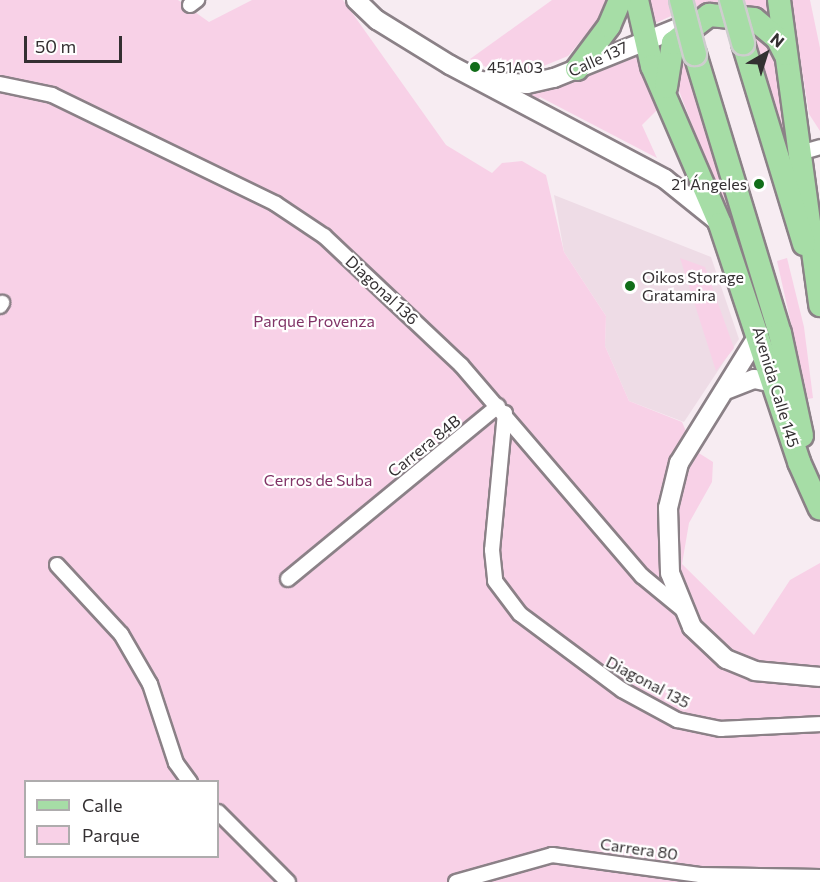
<!DOCTYPE html>
<html>
<head>
<meta charset="utf-8">
<style>
	body { margin:0 }
	#map { position:relative; width:820px; height:882px; overflow:hidden; background:#f7ecf2; font-family:Commissioner,sans-serif }
	div>[style] { position:absolute }
	.built>* { inset:0; background:#eedce6 }
	.green>* { inset:0; background:#f8d1e7 }
	.roads { filter:drop-shadow(2px 0 #8b8187) drop-shadow(-2px 0 #8b8187) drop-shadow(0 2px #8b8187) drop-shadow(0 -2px #8b8187) }
	.minor>* { height:14px; margin:-7px; padding:0 7px; transform-origin:7px; border-radius:7px; background:#fff }
	.tertiary>* { height:18px; margin:-9px; padding:0 9px; transform-origin:9px; border-radius:9px; background:#fff }
	.primary>* { height:22px; margin:-11px; padding:0 11px; transform-origin:11px; border-radius:11px; background:#a6dda6 }
	.bridges { filter:drop-shadow(2px 0 #cecdce) drop-shadow(-2px 0 #cecdce) drop-shadow(0 2px #cecdce) drop-shadow(0 -2px #cecdce) }
	.primary-bridge>* { height:22px; margin:-11px; padding:0 11px; transform-origin:11px; border-radius:11px; background:#a6dda6 }
	.dots>* { width:16px; height:16px; translate:-50% -50%; box-sizing:border-box; border:3px solid #fff; border-radius:50% }
	span { translate:-50% -50%; white-space:nowrap; text-align:center; line-height:1.15; -webkit-text-stroke:4.5px #fff; paint-order:stroke }
	.street-label { font-size:16px; color:#343032 }
	.poi-label { font-size:16px; color:#343032 }
	.left { translate:0 -50%; text-align:left }
	.right { translate:-100% -50%; text-align:right }
	.park-label { font-size:16px; color:#813467 }
	.legend { position:absolute; left:24px; top:780px; width:195px; height:78px; box-sizing:border-box; background:#fff; border:2px solid #aeacad; margin:0; padding:8px 10px; list-style:none; font-size:18px; color:#343032 }
	.legend li { display:flex; align-items:center; gap:12px; height:30px }
	.legend b { width:30px; border:2px solid #aeacad }
	.north { position:absolute; left:736px; top:24px; width:60px; height:60px; -webkit-text-stroke:4px #fff; paint-order:stroke; rotate:39deg; font-size:16px; font-weight:700; line-height:24px; text-align:center; color:#343032 }
	.north::after { content:''; display:block; margin:auto; width:21px; height:27px; background:#343032; clip-path:polygon(50% 0,100% 100%,50% 72%,0 100%) }
	.scale { position:absolute; left:24px; top:36px; width:98px; height:27px; box-sizing:border-box; border:3px solid #343032; border-top:0; padding-left:8px; font-size:18px; line-height:21px; white-space:nowrap; color:#343032; -webkit-text-stroke:4px #fff; paint-order:stroke }
</style>
</head>
<body>
<div id="map">
	<div class="built">
		<i style="clip-path:polygon(554px 195px,711px 257px,739px 339px,684px 422px,629px 401px,605px 346px,606px 316px,564px 252px)"></i>
	</div>
	<div class="green">
		<i style="clip-path:polygon(evenodd,0 0,178px 0,209px 22px,252px 0,343px 0,446px 145px,492px 173px,502px 163px,522px 161px,546px 175px,564px 252px,606px 316px,605px 346px,629px 401px,682px 422px,694px 450px,713px 462px,712px 482px,689px 523px,682px 564px,754px 635px,790px 580px,820px 563px,820px 882px,0 882px,0 0,26px 782px,218px 782px,218px 856px,26px 856px,26px 782px)"></i>
		<i style="clip-path:polygon(552px 0,606px 0,600px 18px,568px 56px,524px 74px,496px 72px,470px 59px)"></i>
		<i style="clip-path:polygon(645px 0,771px 0,778px 32px,724px 2px,689px 8px,649px 26px)"></i>
		<i style="clip-path:polygon(791px 0,810px 0,820px 48px,820px 131px,809px 114px)"></i>
		<i style="clip-path:polygon(746px 23px,772px 49px,803px 212px)"></i>
		<i style="clip-path:polygon(683px 39px,774px 336px,679px 91px,673px 73px)"></i>
		<i style="clip-path:polygon(634px 54px,660px 107px,642px 125px,657px 158px,540px 97px,535px 106px,507px 94px)"></i>
		<i style="clip-path:polygon(680px 258px,705px 267px,734px 348px,716px 371px)"></i>
		<i style="clip-path:polygon(787px 258px,804px 327px,813px 398px,808px 399px,777px 261px)"></i>
	</div>
	<div class="roads">
		<div class="minor">
			<i style="left:190px;top:5px;width:9px;rotate:-36deg"></i>
			<i style="left:0;top:84px;width:53px;rotate:11.9deg"></i>
			<i style="left:52px;top:95px;width:249px;rotate:25.9deg"></i>
			<i style="left:276px;top:204px;width:58px;rotate:33.7deg"></i>
			<i style="left:324px;top:236px;width:188px;rotate:43.3deg"></i>
			<i style="left:461px;top:365px;width:278px;rotate:49.4deg"></i>
			<i style="left:642px;top:576px;width:52px;rotate:39.5deg"></i>
			<i style="left:803px;top:152px;width:18px;rotate:-16deg"></i>
			<i style="left:0;top:306px;width:4px;rotate:-56deg"></i>
			<i style="left:505px;top:413px;width:138px;rotate:95.4deg"></i>
			<i style="left:492px;top:550px;width:31px;rotate:84deg"></i>
			<i style="left:495px;top:581px;width:41px;rotate:52.9deg"></i>
			<i style="left:520px;top:614px;width:127px;rotate:36.7deg"></i>
			<i style="left:622px;top:690px;width:63px;rotate:28.6deg"></i>
			<i style="left:677px;top:720px;width:45px;rotate:11.6deg"></i>
			<i style="left:721px;top:729px;width:99px;rotate:-2.9deg"></i>
			<i style="left:57px;top:565px;width:94px;rotate:47.2deg"></i>
			<i style="left:121px;top:634px;width:58px;rotate:59.9deg"></i>
			<i style="left:150px;top:684px;width:83px;rotate:71.8deg"></i>
			<i style="left:176px;top:763px;width:24px;rotate:54deg"></i>
			<i style="left:288px;top:579px;width:272px;rotate:-39.5deg"></i>
			<i style="left:218px;top:812px;width:99px;rotate:45deg"></i>
			<i style="left:456px;top:882px;width:100px;rotate:-15.7deg"></i>
			<i style="left:552px;top:855px;width:149px;rotate:7.7deg"></i>
			<i style="left:700px;top:875px;width:120px;rotate:1deg"></i>
		</div>
		<div class="tertiary">
			<i style="left:356px;top:0;width:29px;rotate:44deg"></i>
			<i style="left:377px;top:20px;width:86px;rotate:31.7deg"></i>
			<i style="left:450px;top:65px;width:243px;rotate:27.9deg"></i>
			<i style="left:665px;top:179px;width:67px;rotate:38.9deg"></i>
			<i style="left:486px;top:81px;width:41px;rotate:4.2deg"></i>
			<i style="left:527px;top:84px;width:28px;rotate:-13deg"></i>
			<i style="left:554px;top:78px;width:152px;rotate:-22deg"></i>
			<i style="left:759px;top:334px;width:152px;rotate:121.8deg"></i>
			<i style="left:679px;top:463px;width:46px;rotate:103.7deg"></i>
			<i style="left:668px;top:508px;width:65px;rotate:88.2deg"></i>
			<i style="left:670px;top:573px;width:58px;rotate:67.8deg"></i>
			<i style="left:692px;top:627px;width:47px;rotate:43.3deg"></i>
			<i style="left:726px;top:659px;width:31px;rotate:22deg"></i>
			<i style="left:755px;top:671px;width:65px;rotate:5.3deg"></i>
			<i style="left:728px;top:389px;width:28px;rotate:-21deg"></i>
			<i style="left:754px;top:379px;width:20px;rotate:11deg"></i>
		</div>
		<div class="primary">
			<i style="left:637px;top:0;width:68px;rotate:77.2deg"></i>
			<i style="left:652px;top:66px;width:172px;rotate:66.7deg"></i>
			<i style="left:720px;top:224px;width:251px;rotate:71.6deg"></i>
			<i style="left:799px;top:462px;width:51px;rotate:65.9deg"></i>
			<i style="left:779px;top:0;width:308px;rotate:82.3deg"></i>
			<i style="left:743px;top:43px;width:210px;rotate:73.1deg"></i>
			<i style="left:695px;top:54px;width:292px;rotate:73.1deg"></i>
			<i style="left:780px;top:333px;width:105px;rotate:77.9deg"></i>
			<i style="left:577px;top:69px;width:54px;rotate:-53.3deg"></i>
			<i style="left:609px;top:26px;width:28px;rotate:-67deg"></i>
			<i style="left:666px;top:87px;width:45px;rotate:-81deg"></i>
			<i style="left:673px;top:43px;width:46px;rotate:-37.9deg"></i>
			<i style="left:709px;top:15px;width:45px;rotate:5.1deg"></i>
			<i style="left:754px;top:19px;width:30px;rotate:40deg"></i>
			<i style="left:777px;top:38px;width:18px;rotate:63deg"></i>
		</div>
	</div>
	<div class="bridges">
		<div class="primary-bridge">
			<i style="left:681px;top:0;width:56px;rotate:75.5deg"></i>
			<i style="left:731px;top:0;width:45px;rotate:74.4deg"></i>
		</div>
	</div>
	<div class="dots">
		<i style="left:475px;top:67px;background:#116d19"></i>
		<i style="left:759px;top:184px;background:#116d19"></i>
		<i style="left:630px;top:286px;background:#116d19"></i>
	</div>
	<div class="street-label">
		<span style="left:598px;top:59px;rotate:-24deg">Calle 137</span>
		<span style="left:382px;top:290px;rotate:43deg">Diagonal 136</span>
		<span style="left:776px;top:387px;rotate:73deg">Avenida Calle 145</span>
		<span style="left:424px;top:446px;rotate:-39deg">Carrera 84B</span>
		<span style="left:648px;top:682px;rotate:28deg">Diagonal 135</span>
		<span style="left:639px;top:849px;rotate:8deg">Carrera 80</span>
	</div>
	<div class="poi-label">
		<span class="left" style="left:487px;top:67px">451A03</span>
		<span class="right" style="left:747px;top:184px">21 Ángeles</span>
		<span class="left" style="left:642px;top:286px">Oikos Storage<br>Gratamira</span>
	</div>
	<div class="park-label">
		<span style="left:314px;top:321px">Parque Provenza</span>
		<span style="left:318px;top:480px">Cerros de Suba</span>
	</div>
	<ul class="legend">
	<li><b style="height:8px;background:#a6dda6"></b>Calle</li>
	<li><b style="height:16px;background:#f8d1e7"></b>Parque</li>
	</ul>
	<div class="north">N</div>
	<div class="scale">50 m</div>
</div>
</body>
</html>
